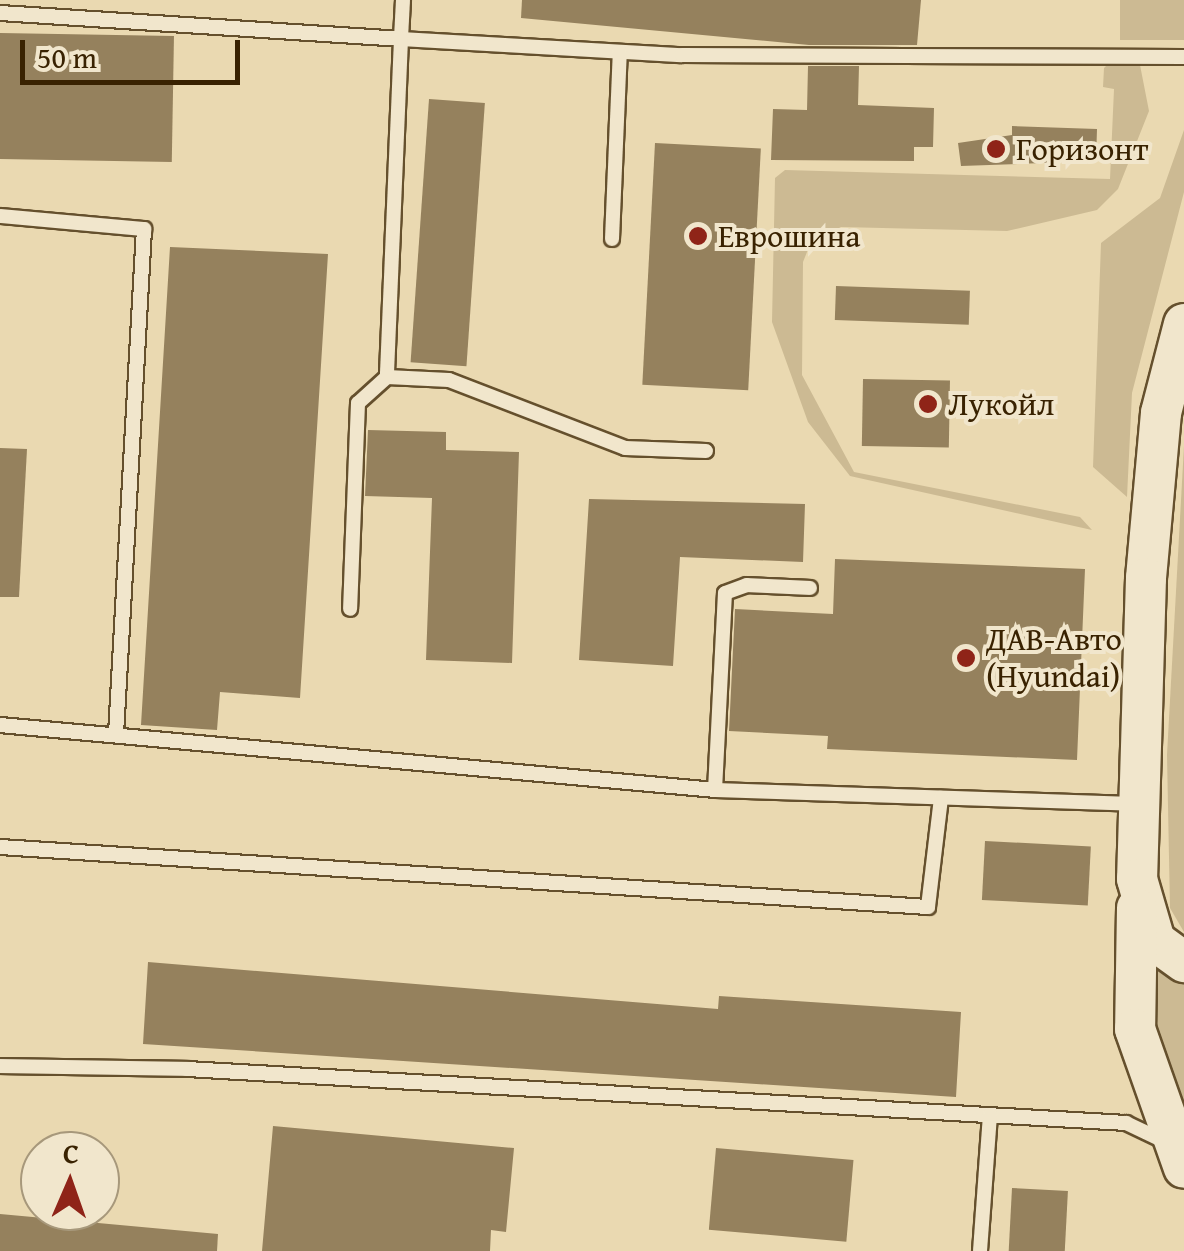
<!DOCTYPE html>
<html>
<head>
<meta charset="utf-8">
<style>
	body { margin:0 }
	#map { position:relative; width:1184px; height:1251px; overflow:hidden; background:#ead9b1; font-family:"Gentium Book Plus",serif }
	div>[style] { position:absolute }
	.green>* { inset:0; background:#ccba93; transform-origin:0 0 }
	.building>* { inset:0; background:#95815d; transform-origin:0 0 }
	.roads { filter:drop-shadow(2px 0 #65502d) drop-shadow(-2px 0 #65502d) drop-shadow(0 2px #65502d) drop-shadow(0 -2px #65502d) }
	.lane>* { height:14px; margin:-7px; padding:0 7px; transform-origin:7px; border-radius:7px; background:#f1e6cc }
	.secondary>* { height:40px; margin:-20px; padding:0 20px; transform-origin:20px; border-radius:20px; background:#f1e6cc }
	.dots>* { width:28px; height:28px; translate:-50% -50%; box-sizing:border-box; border:5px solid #f1e6cc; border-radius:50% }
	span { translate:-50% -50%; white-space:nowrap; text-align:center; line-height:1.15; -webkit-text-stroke:8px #f1e6cc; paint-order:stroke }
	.poi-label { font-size:32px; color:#392201 }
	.left { translate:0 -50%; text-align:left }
	.north { position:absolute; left:20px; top:1131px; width:100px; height:100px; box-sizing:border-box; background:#f1e6cc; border:2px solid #a7987b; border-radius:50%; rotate:2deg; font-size:28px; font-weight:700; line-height:40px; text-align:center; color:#392201 }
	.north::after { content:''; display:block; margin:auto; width:35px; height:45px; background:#8f2418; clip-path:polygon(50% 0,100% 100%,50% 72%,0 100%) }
	.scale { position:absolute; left:20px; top:40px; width:220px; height:45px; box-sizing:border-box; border:5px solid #392201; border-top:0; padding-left:12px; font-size:30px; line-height:35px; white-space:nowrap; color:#392201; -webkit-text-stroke:8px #f1e6cc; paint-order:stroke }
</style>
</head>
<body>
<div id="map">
	<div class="green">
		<i style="left:1120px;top:0;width:64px;height:40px"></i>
		<i style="clip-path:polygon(1115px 57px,1140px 65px,1149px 111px,1118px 189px,1097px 210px,1007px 231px,841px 227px,811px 242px,803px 262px,802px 375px,854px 472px,1080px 517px,1092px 530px,850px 476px,808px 422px,772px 322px,775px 178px,785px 170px,1110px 179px,1114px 89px,1103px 87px,1104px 68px)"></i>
		<i style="clip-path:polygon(1184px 130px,1184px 192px,1132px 393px,1127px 497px,1093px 467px,1101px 243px,1160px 198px)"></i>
		<i style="clip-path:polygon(1184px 446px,1184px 932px,1170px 908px,1167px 755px)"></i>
		<i style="clip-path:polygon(1147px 963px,1184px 984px,1184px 1147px,1162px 1094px)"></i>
	</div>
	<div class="building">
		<i style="clip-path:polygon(522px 0,921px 0,917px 45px,809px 45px,521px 18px)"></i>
		<i style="left:0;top:33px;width:174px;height:126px;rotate:1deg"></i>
		<i style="clip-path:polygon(808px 66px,859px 66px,858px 105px,934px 108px,933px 147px,914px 147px,914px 161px,771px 160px,773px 109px,807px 110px)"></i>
		<i style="left:429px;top:99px;width:56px;height:264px;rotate:4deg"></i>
		<i style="clip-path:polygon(1012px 126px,1097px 129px,1096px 161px,961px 166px,958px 143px,1012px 135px)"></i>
		<i style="left:655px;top:143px;width:106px;height:242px;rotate:3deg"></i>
		<i style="clip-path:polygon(170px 247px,328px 254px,300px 698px,220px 692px,217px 730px,141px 725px)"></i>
		<i style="left:836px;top:286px;width:134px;height:34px;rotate:2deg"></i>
		<i style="left:863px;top:379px;width:87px;height:67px;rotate:1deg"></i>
		<i style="clip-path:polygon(368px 430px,446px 432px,446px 450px,519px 452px,512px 663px,426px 660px,432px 498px,365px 496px)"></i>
		<i style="clip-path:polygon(0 448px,27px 449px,19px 597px,0 597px)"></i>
		<i style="clip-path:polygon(589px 499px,805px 504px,803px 562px,680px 557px,673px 666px,579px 660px)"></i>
		<i style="clip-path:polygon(835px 559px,1085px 569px,1077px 760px,827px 749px,828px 736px,729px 731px,735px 609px,833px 614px)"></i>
		<i style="left:985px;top:841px;width:106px;height:59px;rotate:3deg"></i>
		<i style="clip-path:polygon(148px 962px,718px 1009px,719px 996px,961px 1012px,956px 1097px,143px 1044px)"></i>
		<i style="clip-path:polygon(273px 1126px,514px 1148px,506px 1232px,491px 1230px,490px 1251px,262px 1251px)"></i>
		<i style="left:716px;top:1148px;width:138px;height:82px;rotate:5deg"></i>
		<i style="left:1012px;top:1188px;width:56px;height:63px;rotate:3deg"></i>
		<i style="clip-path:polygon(0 1214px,218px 1234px,217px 1251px,0 1251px)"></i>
	</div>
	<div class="roads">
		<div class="lane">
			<i style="left:403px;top:0;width:39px;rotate:93deg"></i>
			<i style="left:401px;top:39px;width:281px;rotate:3.3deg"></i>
			<i style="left:682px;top:55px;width:502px;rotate:0.23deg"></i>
			<i style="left:0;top:13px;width:402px;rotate:3.7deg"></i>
			<i style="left:401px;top:39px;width:338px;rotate:92.4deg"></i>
			<i style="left:387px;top:377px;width:39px;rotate:138deg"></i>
			<i style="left:358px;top:403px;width:206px;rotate:92.2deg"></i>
			<i style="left:0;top:216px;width:145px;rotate:5.2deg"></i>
			<i style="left:144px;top:229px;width:507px;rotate:93.17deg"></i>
			<i style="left:612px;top:239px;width:187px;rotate:-87.6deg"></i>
			<i style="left:387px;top:377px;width:62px;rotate:2.8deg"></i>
			<i style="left:449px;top:380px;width:189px;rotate:21.1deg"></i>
			<i style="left:625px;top:448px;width:81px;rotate:2.1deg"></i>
			<i style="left:0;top:725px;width:718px;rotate:5.19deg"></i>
			<i style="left:715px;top:790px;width:419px;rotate:1.9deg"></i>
			<i style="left:715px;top:790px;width:197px;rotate:-87.1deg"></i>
			<i style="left:725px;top:593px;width:23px;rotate:-20deg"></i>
			<i style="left:747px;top:585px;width:63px;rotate:2.7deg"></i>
			<i style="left:0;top:847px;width:930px;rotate:3.7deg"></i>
			<i style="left:928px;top:907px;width:110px;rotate:-83.2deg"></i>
			<i style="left:0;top:1066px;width:187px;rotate:0.9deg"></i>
			<i style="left:187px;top:1069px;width:941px;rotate:3.29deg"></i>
			<i style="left:1126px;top:1123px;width:44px;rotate:25.4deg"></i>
			<i style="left:980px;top:1251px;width:136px;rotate:-85.8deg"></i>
		</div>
		<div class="secondary">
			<i style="left:1184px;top:324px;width:92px;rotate:104.5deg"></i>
			<i style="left:1161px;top:413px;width:166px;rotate:95.2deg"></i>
			<i style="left:1146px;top:578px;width:301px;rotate:91.7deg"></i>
			<i style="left:1137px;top:879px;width:65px;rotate:73.8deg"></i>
			<i style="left:1155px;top:941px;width:36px;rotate:36deg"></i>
			<i style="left:1137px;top:908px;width:121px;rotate:90.9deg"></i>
			<i style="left:1135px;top:1029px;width:147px;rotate:70.6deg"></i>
		</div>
	</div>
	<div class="dots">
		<i style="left:996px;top:149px;background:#8f2418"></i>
		<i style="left:698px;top:236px;background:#8f2418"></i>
		<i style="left:928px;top:404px;background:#8f2418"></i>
		<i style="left:966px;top:658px;background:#8f2418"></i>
	</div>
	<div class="poi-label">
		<span class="left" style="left:1016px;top:149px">Горизонт</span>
		<span class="left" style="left:718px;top:236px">Еврошина</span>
		<span class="left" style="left:948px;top:404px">Лукойл</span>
		<span class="left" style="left:986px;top:658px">ДАВ-Авто<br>(Hyundai)</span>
	</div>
	<div class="north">С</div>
	<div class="scale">50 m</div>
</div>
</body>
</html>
